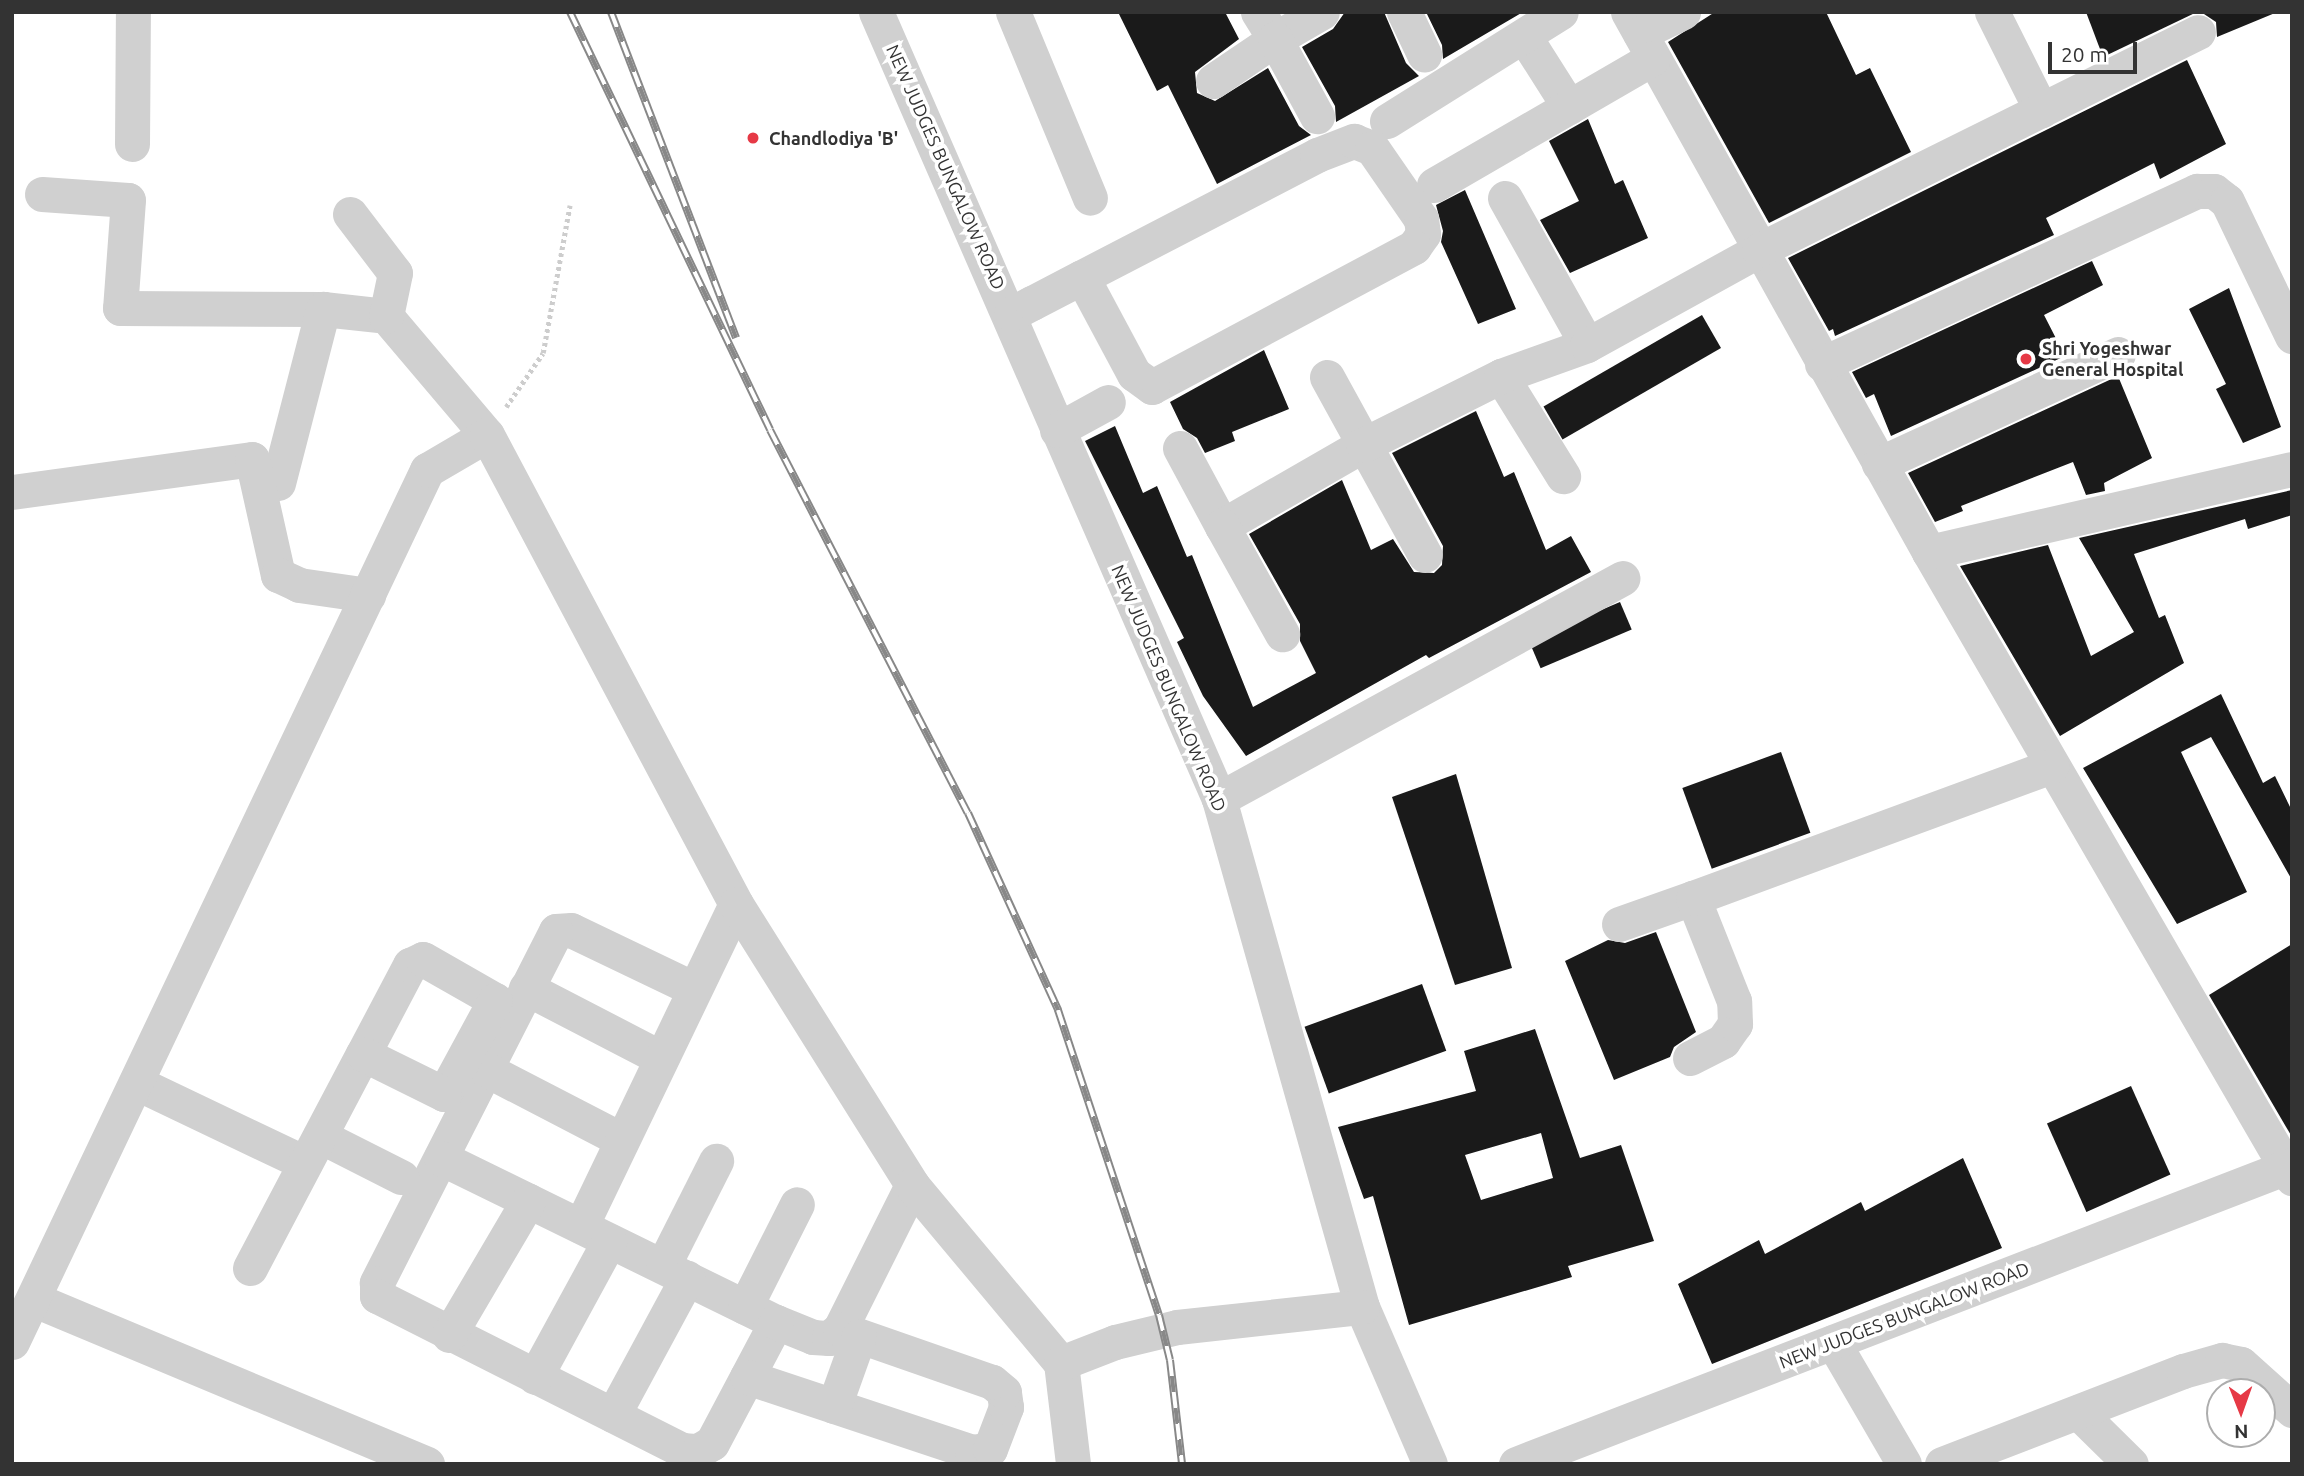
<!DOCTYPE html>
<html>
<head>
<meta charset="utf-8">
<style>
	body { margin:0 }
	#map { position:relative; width:2304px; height:1476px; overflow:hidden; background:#fff; font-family:Ubuntu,sans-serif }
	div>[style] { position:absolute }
	.building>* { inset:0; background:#1a1a1a; transform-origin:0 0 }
	.path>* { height:4.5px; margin-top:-2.25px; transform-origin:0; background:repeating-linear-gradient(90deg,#cdcdcd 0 3.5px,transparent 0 7px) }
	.minor>* { height:35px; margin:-17.5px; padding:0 17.5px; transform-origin:17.5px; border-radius:17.5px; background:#d0d0d0 }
	.rail>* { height:8px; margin-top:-4px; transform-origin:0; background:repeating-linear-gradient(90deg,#fff 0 16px,#888 0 32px); box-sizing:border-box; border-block:2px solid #888 }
	.dots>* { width:19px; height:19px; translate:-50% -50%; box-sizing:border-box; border:4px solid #fff; border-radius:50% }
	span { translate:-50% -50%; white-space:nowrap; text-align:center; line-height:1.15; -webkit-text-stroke:7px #fff; paint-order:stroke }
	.poi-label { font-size:18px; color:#333; font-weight:700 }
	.left { translate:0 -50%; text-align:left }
	.street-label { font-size:18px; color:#333 }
	.frame { position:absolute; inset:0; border:14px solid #333; pointer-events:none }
	.north { position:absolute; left:2206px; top:1378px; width:70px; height:70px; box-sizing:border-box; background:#fff; border:2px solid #adadad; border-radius:50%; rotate:179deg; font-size:19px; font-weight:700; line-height:28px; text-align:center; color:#333 }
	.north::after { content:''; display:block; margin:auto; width:24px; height:32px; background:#e63946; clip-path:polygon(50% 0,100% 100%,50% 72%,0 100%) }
	.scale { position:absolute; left:2048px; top:42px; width:89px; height:32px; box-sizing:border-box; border:4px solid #333; border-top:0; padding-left:9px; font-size:21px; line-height:24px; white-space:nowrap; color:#333; -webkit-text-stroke:5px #fff; paint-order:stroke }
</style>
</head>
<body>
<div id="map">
	<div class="building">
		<i style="clip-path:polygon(1118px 12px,1225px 12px,1239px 39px,1195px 72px,1197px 93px,1215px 101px,1268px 68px,1299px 126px,1311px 135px,1217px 184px,1168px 85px,1157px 91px)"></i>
		<i style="clip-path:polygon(1345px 12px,1384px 12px,1406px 63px,1419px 76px,1336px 122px,1335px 106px,1302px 47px,1333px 29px)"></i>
		<i style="clip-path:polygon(1426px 12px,1523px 12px,1443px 59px,1442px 45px)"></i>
		<i style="clip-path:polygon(1715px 12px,1826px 12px,1856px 75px,1870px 68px,1911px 152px,1769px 223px,1668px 42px)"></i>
		<i style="clip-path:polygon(2086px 12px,2197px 12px,2103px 57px)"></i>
		<i style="clip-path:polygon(2201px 12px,2275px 12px,2275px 13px,2217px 37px,2216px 22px)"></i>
		<i style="clip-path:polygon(2187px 60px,2226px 144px,2160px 179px,2154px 163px,2046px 218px,2054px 235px,1835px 336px,1833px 329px,1829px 331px,1788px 258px)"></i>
		<i style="clip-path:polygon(1588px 119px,1615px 184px,1623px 180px,1648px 238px,1570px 273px,1540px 220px,1579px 201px,1549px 141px)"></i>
		<i style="clip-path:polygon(1465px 190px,1516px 309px,1478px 324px,1441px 242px,1443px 231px,1436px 205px)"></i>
		<i style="clip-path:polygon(2092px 261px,2103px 285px,2044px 315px,2065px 356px,1891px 436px,1874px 394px,1866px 398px,1852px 372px)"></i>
		<i style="clip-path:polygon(2229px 288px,2281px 427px,2243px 443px,2216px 389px,2226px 384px,2189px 309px)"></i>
		<i style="left:1702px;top:315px;width:38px;height:183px;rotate:60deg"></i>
		<i style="clip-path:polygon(1264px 350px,1289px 409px,1232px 432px,1235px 441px,1205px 453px,1197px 438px,1183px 429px,1170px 402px)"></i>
		<i style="clip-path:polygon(2118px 376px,2152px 458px,2104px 483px,2105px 491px,2086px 495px,2073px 462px,1961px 506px,1963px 511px,1935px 522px,1908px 473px)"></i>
		<i style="clip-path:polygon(1476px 411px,1504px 477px,1514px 472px,1546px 550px,1571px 536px,1591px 572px,1429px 658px,1426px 655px,1246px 756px,1203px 696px,1177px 642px,1184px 638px,1085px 441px,1115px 426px,1143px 493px,1157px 486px,1187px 557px,1192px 555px,1253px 707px,1316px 673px,1300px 641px,1300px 624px,1249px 534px,1342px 480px,1371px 550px,1393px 539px,1414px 572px,1434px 573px,1442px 565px,1443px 546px,1392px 453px)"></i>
		<i style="clip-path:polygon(2292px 490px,2292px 515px,2248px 529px,2245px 519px,2134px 554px,2159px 618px,2165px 615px,2184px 663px,2060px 736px,1960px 566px,2048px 545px,2091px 656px,2134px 632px,2079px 538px)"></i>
		<i style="left:1620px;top:602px;width:30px;height:99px;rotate:67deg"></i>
		<i style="clip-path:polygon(2221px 694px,2263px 783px,2275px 776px,2292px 811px,2292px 880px,2211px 737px,2181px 752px,2247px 892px,2177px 924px,2083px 768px)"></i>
		<i style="left:1781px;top:752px;width:86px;height:105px;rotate:70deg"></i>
		<i style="clip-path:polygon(1456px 774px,1512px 968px,1455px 985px,1392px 797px)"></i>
		<i style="clip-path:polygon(1656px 932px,1696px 1032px,1674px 1047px,1670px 1057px,1614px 1080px,1565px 961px,1608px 940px,1625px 943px)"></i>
		<i style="clip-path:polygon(2292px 944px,2292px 1137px,2209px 995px)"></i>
		<i style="left:1422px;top:984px;width:71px;height:125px;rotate:70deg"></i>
		<i style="clip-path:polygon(evenodd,1535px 1029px,1580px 1158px,1621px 1145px,1654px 1241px,1568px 1266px,1572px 1277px,1409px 1325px,1373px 1196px,1364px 1199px,1338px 1127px,1476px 1091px,1464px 1051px,1535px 1029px,1541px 1133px,1553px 1178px,1481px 1200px,1465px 1155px,1541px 1133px)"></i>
		<i style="left:2131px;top:1086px;width:97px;height:92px;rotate:66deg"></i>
		<i style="clip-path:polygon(1963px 1158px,2002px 1248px,1712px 1364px,1678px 1284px,1759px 1240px,1765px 1254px,1861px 1202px,1865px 1211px)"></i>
	</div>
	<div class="path">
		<i style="left:506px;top:407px;width:65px;rotate:-55.6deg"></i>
		<i style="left:543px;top:353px;width:150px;rotate:-79.7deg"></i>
	</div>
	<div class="minor">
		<i style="left:876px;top:12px;width:858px;rotate:66.45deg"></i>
		<i style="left:1219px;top:799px;width:528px;rotate:74.28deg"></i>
		<i style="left:1362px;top:1307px;width:171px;rotate:66.6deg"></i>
		<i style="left:1013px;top:12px;width:201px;rotate:67.5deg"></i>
		<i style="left:1258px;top:12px;width:32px;rotate:58deg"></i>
		<i style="left:1275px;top:39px;width:54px;rotate:-29.9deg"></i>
		<i style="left:1404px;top:12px;width:47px;rotate:64.5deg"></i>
		<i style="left:1628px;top:12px;width:618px;rotate:60.86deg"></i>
		<i style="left:1929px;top:552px;width:724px;rotate:59.89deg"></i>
		<i style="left:1992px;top:12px;width:110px;rotate:63.4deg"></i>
		<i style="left:1640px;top:33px;width:48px;rotate:-26deg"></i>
		<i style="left:1524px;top:36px;width:84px;rotate:57.6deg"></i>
		<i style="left:1213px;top:81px;width:75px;rotate:-34.1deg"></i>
		<i style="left:1275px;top:39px;width:88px;rotate:61.4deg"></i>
		<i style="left:1387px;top:121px;width:205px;rotate:-32.1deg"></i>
		<i style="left:132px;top:144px;width:132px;rotate:-89.6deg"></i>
		<i style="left:1434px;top:185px;width:253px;rotate:-30.1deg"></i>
		<i style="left:42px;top:194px;width:86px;rotate:4deg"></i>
		<i style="left:128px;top:200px;width:108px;rotate:94.2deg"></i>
		<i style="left:120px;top:308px;width:203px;rotate:0.3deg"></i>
		<i style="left:323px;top:309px;width:63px;rotate:6.3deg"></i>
		<i style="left:386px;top:316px;width:156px;rotate:49.7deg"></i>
		<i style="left:1505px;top:198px;width:168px;rotate:60.8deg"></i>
		<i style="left:350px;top:214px;width:74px;rotate:52.7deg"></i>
		<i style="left:395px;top:273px;width:44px;rotate:101.8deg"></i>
		<i style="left:1011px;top:314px;width:24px;rotate:-28deg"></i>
		<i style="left:1032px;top:303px;width:56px;rotate:-27.5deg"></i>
		<i style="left:1082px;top:277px;width:265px;rotate:-27.4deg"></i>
		<i style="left:1317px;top:155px;width:40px;rotate:-21deg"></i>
		<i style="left:1354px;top:141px;width:19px;rotate:21deg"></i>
		<i style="left:1372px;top:148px;width:86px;rotate:55.4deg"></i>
		<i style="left:1421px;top:219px;width:15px;rotate:82deg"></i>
		<i style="left:1423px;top:234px;width:16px;rotate:125deg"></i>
		<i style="left:1414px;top:247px;width:297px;rotate:151.9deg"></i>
		<i style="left:1152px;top:387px;width:22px;rotate:-144deg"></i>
		<i style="left:1134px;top:374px;width:110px;rotate:-118.2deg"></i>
		<i style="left:1822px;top:364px;width:413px;rotate:-24.8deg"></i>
		<i style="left:2197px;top:191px;width:17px"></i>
		<i style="left:2214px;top:191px;width:16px;rotate:38deg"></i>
		<i style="left:2227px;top:201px;width:150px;rotate:64.3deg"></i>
		<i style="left:1501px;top:376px;width:118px;rotate:58.2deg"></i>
		<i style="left:1327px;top:377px;width:203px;rotate:61.2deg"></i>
		<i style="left:1057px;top:430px;width:58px;rotate:-28.8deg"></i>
		<i style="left:1180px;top:448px;width:89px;rotate:61.7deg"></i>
		<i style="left:1222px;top:526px;width:163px;rotate:-29.9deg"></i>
		<i style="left:1363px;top:445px;width:154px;rotate:-26.6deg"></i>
		<i style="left:1501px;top:376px;width:91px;rotate:-19.8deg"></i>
		<i style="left:1587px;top:345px;width:196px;rotate:-28.9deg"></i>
		<i style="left:1759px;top:250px;width:490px;rotate:-26.4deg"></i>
		<i style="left:1879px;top:464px;width:263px;rotate:-24.7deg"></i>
		<i style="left:278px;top:483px;width:180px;rotate:-75.5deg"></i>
		<i style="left:12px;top:492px;width:242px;rotate:-7.8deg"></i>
		<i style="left:252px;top:459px;width:119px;rotate:77.4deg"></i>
		<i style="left:278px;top:575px;width:23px;rotate:25deg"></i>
		<i style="left:299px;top:585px;width:70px;rotate:8.2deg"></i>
		<i style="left:1222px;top:526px;width:124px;rotate:60.9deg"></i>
		<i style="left:1929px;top:552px;width:372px;rotate:-12.9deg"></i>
		<i style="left:1219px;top:799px;width:460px;rotate:-28.7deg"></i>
		<i style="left:1619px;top:924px;width:78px;rotate:-19.4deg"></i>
		<i style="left:526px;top:988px;width:152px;rotate:27.4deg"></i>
		<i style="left:694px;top:989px;width:136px;rotate:-154.4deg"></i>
		<i style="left:571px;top:930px;width:15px;rotate:176deg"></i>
		<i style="left:556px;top:931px;width:395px;rotate:117deg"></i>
		<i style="left:377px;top:1283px;width:13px;rotate:90deg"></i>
		<i style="left:377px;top:1296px;width:342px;rotate:26.8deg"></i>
		<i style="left:682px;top:1450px;width:16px;rotate:4deg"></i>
		<i style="left:698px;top:1451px;width:16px;rotate:-30deg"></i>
		<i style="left:712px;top:1443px;width:137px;rotate:-62.1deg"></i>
		<i style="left:776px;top:1322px;width:40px;rotate:22deg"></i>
		<i style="left:813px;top:1337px;width:16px;rotate:4deg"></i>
		<i style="left:829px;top:1338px;width:14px;rotate:-39deg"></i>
		<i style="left:840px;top:1329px;width:161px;rotate:-63.4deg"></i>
		<i style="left:1690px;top:1058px;width:37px;rotate:-27deg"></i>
		<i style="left:1723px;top:1041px;width:21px;rotate:-55deg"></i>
		<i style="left:1735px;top:1024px;width:23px;rotate:-92deg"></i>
		<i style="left:1734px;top:1001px;width:111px;rotate:-111.7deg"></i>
		<i style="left:1693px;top:898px;width:382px;rotate:-20.2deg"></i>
		<i style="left:485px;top:1069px;width:154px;rotate:27.4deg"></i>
		<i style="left:137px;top:1083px;width:186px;rotate:25.5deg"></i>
		<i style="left:320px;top:1136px;width:91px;rotate:26.8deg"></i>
		<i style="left:441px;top:1158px;width:373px;rotate:26.1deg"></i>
		<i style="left:581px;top:1226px;width:357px;rotate:-64.3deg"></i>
		<i style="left:663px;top:1266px;width:118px;rotate:-63.2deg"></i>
		<i style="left:250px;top:1268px;width:242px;rotate:-62.2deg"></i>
		<i style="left:363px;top:1054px;width:101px;rotate:-62.2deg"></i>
		<i style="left:410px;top:965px;width:14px;rotate:-25deg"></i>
		<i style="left:423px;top:959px;width:83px;rotate:29.7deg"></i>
		<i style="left:495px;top:1000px;width:107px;rotate:118.5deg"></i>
		<i style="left:444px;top:1094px;width:90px;rotate:-153.7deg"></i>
		<i style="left:35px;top:1300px;width:425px;rotate:22.7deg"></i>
		<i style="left:745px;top:1307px;width:115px;rotate:-63.2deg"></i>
		<i style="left:449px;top:1335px;width:156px;rotate:-59.5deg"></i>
		<i style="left:12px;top:1342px;width:966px;rotate:-64.55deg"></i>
		<i style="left:427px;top:470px;width:69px;rotate:-30.3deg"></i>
		<i style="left:487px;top:435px;width:531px;rotate:62.04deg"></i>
		<i style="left:736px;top:904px;width:332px;rotate:57.9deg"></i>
		<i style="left:912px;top:1185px;width:232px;rotate:50.1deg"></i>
		<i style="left:1061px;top:1363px;width:102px;rotate:83.2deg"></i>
		<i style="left:1833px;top:1342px;width:141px;rotate:59.8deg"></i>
		<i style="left:1061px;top:1363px;width:58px;rotate:-21.3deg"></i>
		<i style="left:1115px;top:1342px;width:64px;rotate:-13.6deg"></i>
		<i style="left:1177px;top:1327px;width:186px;rotate:-6.2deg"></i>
		<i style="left:535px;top:1377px;width:155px;rotate:-61.4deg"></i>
		<i style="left:747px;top:1377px;width:237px;rotate:18.4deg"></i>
		<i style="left:972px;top:1452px;width:18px;rotate:-9deg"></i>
		<i style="left:990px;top:1449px;width:45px;rotate:-69.1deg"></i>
		<i style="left:1006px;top:1407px;width:15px;rotate:-98deg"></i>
		<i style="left:1004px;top:1392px;width:16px;rotate:-140deg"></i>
		<i style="left:992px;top:1382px;width:161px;rotate:-160.8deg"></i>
		<i style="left:834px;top:1406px;width:74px;rotate:-70.3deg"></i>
		<i style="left:2078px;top:1412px;width:74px;rotate:44.5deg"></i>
		<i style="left:613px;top:1415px;width:156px;rotate:-61.6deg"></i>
		<i style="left:1516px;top:1464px;width:832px;rotate:-21.07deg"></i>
		<i style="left:1942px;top:1464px;width:258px;rotate:-21.1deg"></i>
		<i style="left:2183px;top:1371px;width:41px;rotate:-15.8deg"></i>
		<i style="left:2222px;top:1360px;width:19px;rotate:12deg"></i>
		<i style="left:2241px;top:1364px;width:69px;rotate:42deg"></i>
	</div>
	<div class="rail">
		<i style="left:570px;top:12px;width:463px;rotate:64.4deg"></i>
		<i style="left:770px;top:430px;width:431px;rotate:62.7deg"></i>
		<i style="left:968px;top:813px;width:217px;rotate:65.4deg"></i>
		<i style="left:1058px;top:1010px;width:321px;rotate:71.7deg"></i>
		<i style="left:1159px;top:1315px;width:46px;rotate:76.3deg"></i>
		<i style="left:1170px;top:1360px;width:105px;rotate:83.4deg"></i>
		<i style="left:611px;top:12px;width:349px;rotate:69deg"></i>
	</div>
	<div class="dots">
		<i style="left:753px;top:138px;background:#e63946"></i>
		<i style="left:2026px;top:359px;background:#e63946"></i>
	</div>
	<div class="poi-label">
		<span class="left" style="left:769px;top:138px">Chandlodiya 'B'</span>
		<span class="left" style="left:2042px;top:359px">Shri Yogeshwar<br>General Hospital</span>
	</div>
	<div class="street-label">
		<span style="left:946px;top:167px;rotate:66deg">NEW JUDGES BUNGALOW ROAD</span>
		<span style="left:1169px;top:688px;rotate:67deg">NEW JUDGES BUNGALOW ROAD</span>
		<span style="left:1904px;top:1315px;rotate:-21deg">NEW JUDGES BUNGALOW ROAD</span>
	</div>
	<div class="frame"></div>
	<div class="north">N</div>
	<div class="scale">20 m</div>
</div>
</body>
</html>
